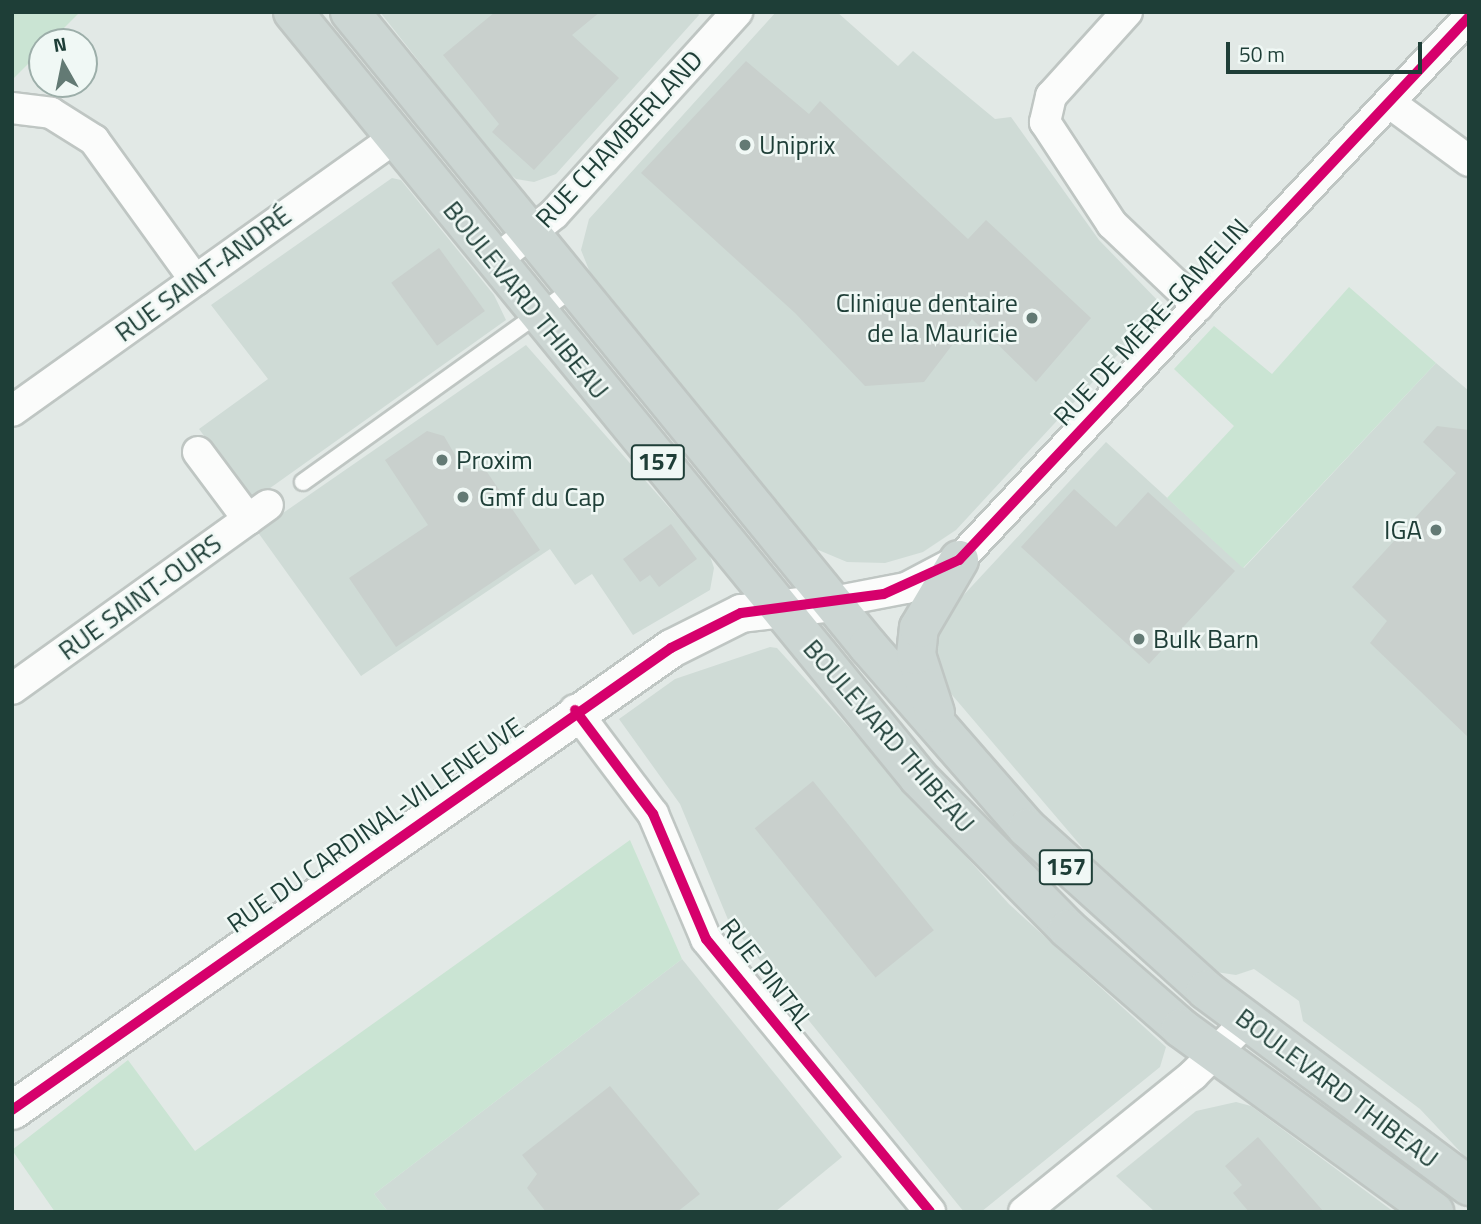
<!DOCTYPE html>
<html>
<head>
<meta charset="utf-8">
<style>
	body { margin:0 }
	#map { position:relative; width:1481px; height:1224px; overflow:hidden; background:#e2e9e6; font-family:"Titillium Web",sans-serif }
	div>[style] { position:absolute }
	.built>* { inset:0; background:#cfdbd6 }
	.green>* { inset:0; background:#cae4d3 }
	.building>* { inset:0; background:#c9d0cd; transform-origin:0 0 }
	.roads { filter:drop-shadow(2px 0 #bfc6c3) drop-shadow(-2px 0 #bfc6c3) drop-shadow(0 2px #bfc6c3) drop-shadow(0 -2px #bfc6c3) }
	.service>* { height:16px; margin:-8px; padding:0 8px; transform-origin:8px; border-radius:8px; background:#fbfcfb }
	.minor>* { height:30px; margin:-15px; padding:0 15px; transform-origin:15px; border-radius:15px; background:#fbfcfb }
	.tertiary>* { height:37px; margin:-18.5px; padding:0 18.5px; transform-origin:18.5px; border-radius:18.5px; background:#fbfcfb }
	.primary>* { height:38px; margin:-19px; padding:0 19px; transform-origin:19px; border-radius:19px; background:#ccd6d3 }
	.cycleway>* { height:10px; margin:-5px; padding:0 5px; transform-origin:5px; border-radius:5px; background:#d6006c }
	.dots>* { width:19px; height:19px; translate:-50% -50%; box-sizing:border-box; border:4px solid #f0f8f5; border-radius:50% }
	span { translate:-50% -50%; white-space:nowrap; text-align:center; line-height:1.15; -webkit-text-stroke:5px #f0f8f5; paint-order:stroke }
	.shield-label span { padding:2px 5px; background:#f0f8f5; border:2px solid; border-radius:5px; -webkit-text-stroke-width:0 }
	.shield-label { font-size:24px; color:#1e3e37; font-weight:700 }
	.street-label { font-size:26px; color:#1e3e37 }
	.poi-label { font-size:26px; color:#1e3e37 }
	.left { translate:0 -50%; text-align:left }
	.right { translate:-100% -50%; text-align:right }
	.frame { position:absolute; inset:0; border:14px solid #1e3e37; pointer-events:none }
	.north { position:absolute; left:28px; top:28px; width:70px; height:70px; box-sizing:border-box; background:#f0f8f5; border:2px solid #9caea9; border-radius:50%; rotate:351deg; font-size:19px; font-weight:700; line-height:28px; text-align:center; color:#1e3e37 }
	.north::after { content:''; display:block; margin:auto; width:24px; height:32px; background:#637a74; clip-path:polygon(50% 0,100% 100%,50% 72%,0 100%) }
	.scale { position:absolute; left:1226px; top:42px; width:196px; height:32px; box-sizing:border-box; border:4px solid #1e3e37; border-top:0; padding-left:9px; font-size:21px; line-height:24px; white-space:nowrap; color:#1e3e37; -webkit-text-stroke:5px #f0f8f5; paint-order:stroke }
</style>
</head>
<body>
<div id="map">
	<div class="built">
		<i style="clip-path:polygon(380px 12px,697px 12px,699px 15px,556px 174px,534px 182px,516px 179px,502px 167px)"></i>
		<i style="clip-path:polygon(776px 12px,837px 12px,898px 66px,913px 51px,995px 119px,1011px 117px,1099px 240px,1163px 306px,956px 530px,923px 552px,885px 563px,847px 562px,816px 549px,593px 280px,581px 250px,589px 219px)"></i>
		<i style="clip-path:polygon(392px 178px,401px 180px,494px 295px,506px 320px,252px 501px,199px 429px,268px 379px,211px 305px)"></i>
		<i style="clip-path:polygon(526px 345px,709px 553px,714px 568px,710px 590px,633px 635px,592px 574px,575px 585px,550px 549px,361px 676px,257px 531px)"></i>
		<i style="clip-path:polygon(1436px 363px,1469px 391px,1469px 1161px,1420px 1109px,1303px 1021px,1299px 1001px,1254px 969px,1236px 975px,1216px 972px,1110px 880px,941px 682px,933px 641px,946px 614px,1106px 442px,1244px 568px)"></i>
		<i style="clip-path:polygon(770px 647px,777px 648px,1009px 904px,1166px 1047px,1160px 1067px,981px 1212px,964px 1212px,729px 922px,680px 804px,619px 719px,675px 679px)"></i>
		<i style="clip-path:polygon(682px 959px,842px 1157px,775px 1212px,388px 1212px,374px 1194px)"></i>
		<i style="clip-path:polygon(1236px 1102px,1251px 1106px,1394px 1212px,1155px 1212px,1116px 1176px,1196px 1111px)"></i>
	</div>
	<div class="green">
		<i style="clip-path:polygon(12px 12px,80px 12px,50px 42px,42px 42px,42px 50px,12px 80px)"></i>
		<i style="clip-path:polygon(1349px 287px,1436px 363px,1243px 568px,1167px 498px,1234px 426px,1174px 369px,1214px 326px,1272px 374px)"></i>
		<i style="clip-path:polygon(630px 840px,682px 959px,374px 1194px,388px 1212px,55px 1212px,12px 1150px,128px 1060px,195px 1151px)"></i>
	</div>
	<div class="building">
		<i style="clip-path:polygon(495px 12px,600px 12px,572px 35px,619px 78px,534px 170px,492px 132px,499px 124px,443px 55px)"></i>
		<i style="clip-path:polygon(746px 61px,809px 114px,820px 101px,968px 239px,986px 220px,1091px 318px,1036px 382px,972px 319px,924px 382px,865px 386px,795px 313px,641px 173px)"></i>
		<i style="left:439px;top:248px;width:78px;height:59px;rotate:54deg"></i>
		<i style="clip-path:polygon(1437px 426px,1469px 430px,1469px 738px,1370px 643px,1387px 621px,1352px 587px,1456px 473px,1423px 442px)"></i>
		<i style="clip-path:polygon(427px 431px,444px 436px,462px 467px,487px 472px,540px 550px,396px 647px,349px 578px,428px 525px,385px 460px)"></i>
		<i style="clip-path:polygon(1074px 489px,1116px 527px,1148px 492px,1235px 571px,1149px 664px,1021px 547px)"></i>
		<i style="clip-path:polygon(671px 524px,697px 559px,659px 587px,650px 575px,640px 582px,623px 559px)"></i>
		<i style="left:813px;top:781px;width:192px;height:75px;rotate:51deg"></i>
		<i style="clip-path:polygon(610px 1086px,700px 1194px,677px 1212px,546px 1212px,527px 1188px,537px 1174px,522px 1155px)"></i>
		<i style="clip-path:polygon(1258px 1137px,1324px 1212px,1249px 1212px,1233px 1193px,1242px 1185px,1225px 1166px)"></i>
	</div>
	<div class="roads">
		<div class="service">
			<i style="left:303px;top:482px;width:333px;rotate:-35.6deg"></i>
		</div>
		<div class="minor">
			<i style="left:1127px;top:12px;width:113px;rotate:132.1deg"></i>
			<i style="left:1051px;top:96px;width:27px;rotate:103deg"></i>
			<i style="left:1045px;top:122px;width:122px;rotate:56.7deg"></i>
			<i style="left:1112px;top:224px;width:119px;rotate:43.6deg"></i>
			<i style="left:1390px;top:103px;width:98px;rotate:36.3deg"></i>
			<i style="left:12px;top:108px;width:39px;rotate:7deg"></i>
			<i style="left:51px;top:113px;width:51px;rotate:32.1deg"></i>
			<i style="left:94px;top:140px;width:173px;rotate:54.2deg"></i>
			<i style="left:495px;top:261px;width:75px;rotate:-38.5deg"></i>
			<i style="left:554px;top:214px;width:273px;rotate:-47.8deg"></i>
			<i style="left:12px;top:411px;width:470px;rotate:-35.5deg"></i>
			<i style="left:198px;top:452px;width:84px;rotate:53.3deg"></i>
			<i style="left:833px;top:602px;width:74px;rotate:-10.9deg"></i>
			<i style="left:906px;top:588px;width:60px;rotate:-27.8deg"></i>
			<i style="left:959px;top:560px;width:745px;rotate:-46.8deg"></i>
			<i style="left:12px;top:689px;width:315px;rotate:-35.7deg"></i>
			<i style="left:575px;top:710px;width:130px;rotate:53.1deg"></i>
			<i style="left:653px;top:814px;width:136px;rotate:67deg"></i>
			<i style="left:706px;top:939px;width:353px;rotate:50.6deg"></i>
			<i style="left:1024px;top:1212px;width:218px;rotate:-39deg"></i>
			<i style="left:1193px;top:1075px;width:76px;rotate:-45deg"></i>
		</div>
		<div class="tertiary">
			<i style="left:12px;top:1110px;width:805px;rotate:-35.03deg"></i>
			<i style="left:671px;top:648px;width:78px;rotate:-26.6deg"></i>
			<i style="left:741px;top:613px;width:93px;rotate:-6.8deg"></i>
		</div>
		<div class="primary">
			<i style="left:293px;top:12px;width:989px;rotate:50.74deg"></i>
			<i style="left:919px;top:778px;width:212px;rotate:45.4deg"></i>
			<i style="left:1068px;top:929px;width:150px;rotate:41.2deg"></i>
			<i style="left:1181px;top:1028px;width:313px;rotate:36deg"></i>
			<i style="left:350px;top:12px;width:819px;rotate:50.75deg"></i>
			<i style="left:868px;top:646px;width:242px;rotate:48.9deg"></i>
			<i style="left:1027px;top:828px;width:241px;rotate:42.1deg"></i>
			<i style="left:1206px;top:990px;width:328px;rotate:36.7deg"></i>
			<i style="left:935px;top:713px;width:61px;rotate:-108.1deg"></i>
			<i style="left:916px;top:655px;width:27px;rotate:-84deg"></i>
			<i style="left:919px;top:628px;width:79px;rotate:-59.5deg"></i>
		</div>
	</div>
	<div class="cycleway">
		<i style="left:575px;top:710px;width:130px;rotate:53.1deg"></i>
		<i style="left:653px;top:814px;width:136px;rotate:67deg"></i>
		<i style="left:706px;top:939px;width:353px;rotate:50.6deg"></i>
		<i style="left:12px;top:1110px;width:805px;rotate:-35.03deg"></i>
		<i style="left:671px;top:648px;width:78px;rotate:-26.6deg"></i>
		<i style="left:741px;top:613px;width:144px;rotate:-7.6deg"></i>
		<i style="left:884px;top:594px;width:82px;rotate:-24.4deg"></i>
		<i style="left:959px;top:560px;width:745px;rotate:-46.8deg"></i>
	</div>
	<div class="dots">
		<i style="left:745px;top:145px;background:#637a74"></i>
		<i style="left:1032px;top:318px;background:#637a74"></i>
		<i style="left:442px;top:460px;background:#637a74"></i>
		<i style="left:463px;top:497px;background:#637a74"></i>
		<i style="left:1436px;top:530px;background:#637a74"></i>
		<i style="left:1139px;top:639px;background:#637a74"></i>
	</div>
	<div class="shield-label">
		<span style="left:658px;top:462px">157</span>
		<span style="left:1066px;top:867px">157</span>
	</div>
	<div class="street-label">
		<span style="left:619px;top:139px;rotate:-47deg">RUE CHAMBERLAND</span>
		<span style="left:203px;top:274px;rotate:-36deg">RUE SAINT-ANDRÉ</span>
		<span style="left:526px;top:300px;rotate:51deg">BOULEVARD THIBEAU</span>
		<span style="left:1151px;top:322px;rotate:-47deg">RUE DE MÈRE-GAMELIN</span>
		<span style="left:140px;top:597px;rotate:-36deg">RUE SAINT-OURS</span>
		<span style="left:889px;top:736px;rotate:49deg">BOULEVARD THIBEAU</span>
		<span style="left:375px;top:825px;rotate:-35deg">RUE DU CARDINAL-VILLENEUVE</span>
		<span style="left:767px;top:974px;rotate:52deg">RUE PINTAL</span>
		<span style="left:1337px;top:1088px;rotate:37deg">BOULEVARD THIBEAU</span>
	</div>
	<div class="poi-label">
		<span class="left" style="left:759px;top:145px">Uniprix</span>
		<span class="right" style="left:1018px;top:318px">Clinique dentaire<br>de la Mauricie</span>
		<span class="left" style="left:456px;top:460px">Proxim</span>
		<span class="left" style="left:479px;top:497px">Gmf du Cap</span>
		<span class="right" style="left:1422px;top:530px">IGA</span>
		<span class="left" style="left:1153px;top:639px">Bulk Barn</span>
	</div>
	<div class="frame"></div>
	<div class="north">N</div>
	<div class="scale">50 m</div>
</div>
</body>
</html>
